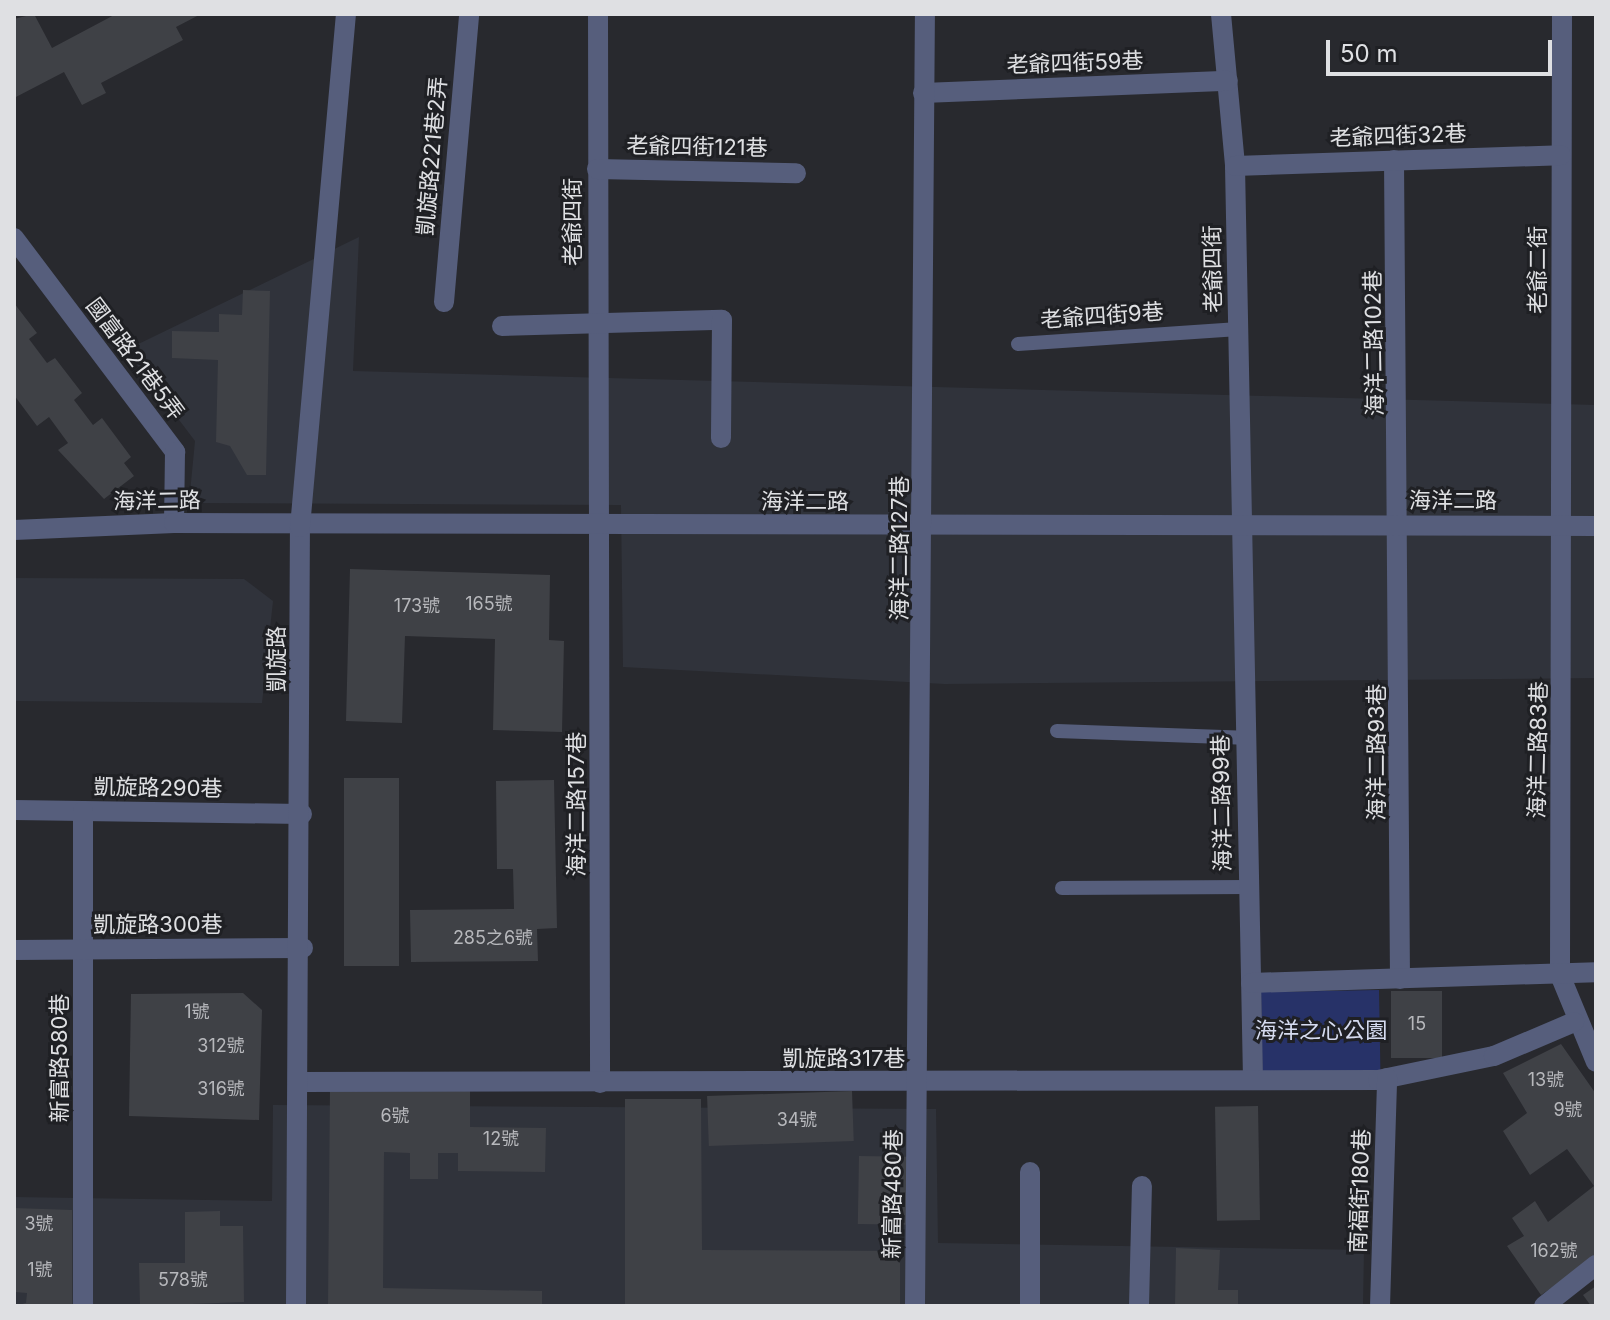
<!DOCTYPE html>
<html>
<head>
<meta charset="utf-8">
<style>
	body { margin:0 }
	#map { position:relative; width:1610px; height:1320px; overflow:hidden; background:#28292e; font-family:Inter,"Noto Sans TC",sans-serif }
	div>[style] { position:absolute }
	.built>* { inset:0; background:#30333b }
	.green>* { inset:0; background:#273268; transform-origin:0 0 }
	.building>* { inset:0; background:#3f4146; transform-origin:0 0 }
	.service>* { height:14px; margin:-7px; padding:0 7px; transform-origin:7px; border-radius:7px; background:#565e7c }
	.minor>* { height:20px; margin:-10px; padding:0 10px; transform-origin:10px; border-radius:10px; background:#565e7c }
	span { translate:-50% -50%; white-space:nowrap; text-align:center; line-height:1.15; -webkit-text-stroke:6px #1f2024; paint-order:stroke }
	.number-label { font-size:18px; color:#b7b8bc }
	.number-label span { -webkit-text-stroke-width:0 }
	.street-label { font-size:22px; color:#dfe0e3 }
	.park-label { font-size:22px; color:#d6dcf0 }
	.frame { position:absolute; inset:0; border:16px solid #dfe0e3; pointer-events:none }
	.scale { position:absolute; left:1326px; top:40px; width:226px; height:36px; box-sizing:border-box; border:4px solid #dfe0e3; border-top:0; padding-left:10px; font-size:24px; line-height:28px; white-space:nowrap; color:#dfe0e3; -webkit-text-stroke:6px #1f2024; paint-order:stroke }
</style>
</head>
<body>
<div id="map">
	<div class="built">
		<i style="clip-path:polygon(359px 237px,353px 371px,1596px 405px,1596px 678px,945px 684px,623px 667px,621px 505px,189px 503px,195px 441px,126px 350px)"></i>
		<i style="clip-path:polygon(14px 578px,244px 579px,273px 601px,262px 703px,14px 701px)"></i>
		<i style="clip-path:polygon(273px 1105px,936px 1109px,938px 1243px,1364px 1250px,1363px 1306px,14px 1306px,14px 1197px,272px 1201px)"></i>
	</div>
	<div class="green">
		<i style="left:1379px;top:990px;width:81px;height:118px;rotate:89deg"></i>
	</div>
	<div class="building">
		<i style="clip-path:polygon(34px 14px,52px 48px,116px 14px,201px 14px,176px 27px,183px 40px,101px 83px,106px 93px,82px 105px,64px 72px,14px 98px,14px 19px)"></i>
		<i style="clip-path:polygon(243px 290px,270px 291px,266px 475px,247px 475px,230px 446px,216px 442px,218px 360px,172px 358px,172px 331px,219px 332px,219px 314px,242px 315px)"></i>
		<i style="clip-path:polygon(14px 303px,37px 333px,29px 339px,47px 363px,55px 358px,82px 393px,74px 400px,93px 425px,102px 418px,131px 457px,124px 463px,134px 476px,104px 499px,58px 450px,68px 443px,49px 417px,37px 426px,14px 395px)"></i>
		<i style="clip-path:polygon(350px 569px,550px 575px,549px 640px,564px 641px,562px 732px,493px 730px,495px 639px,405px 636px,402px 723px,346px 721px)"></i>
		<i style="left:344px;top:778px;width:55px;height:188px"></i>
		<i style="clip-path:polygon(554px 780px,557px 928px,537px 929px,538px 961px,411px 962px,410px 910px,514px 909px,513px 869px,497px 869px,496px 781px)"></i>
		<i style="left:1391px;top:991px;width:51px;height:67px"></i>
		<i style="clip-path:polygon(243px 993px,262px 1010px,259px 1120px,129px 1116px,131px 994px)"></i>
		<i style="clip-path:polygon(1561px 1044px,1596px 1094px,1596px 1257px,1541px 1295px,1507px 1246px,1524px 1236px,1512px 1218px,1535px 1201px,1548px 1222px,1594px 1186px,1567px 1149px,1530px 1175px,1503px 1131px,1527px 1113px,1503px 1073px)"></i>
		<i style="clip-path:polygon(330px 1087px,470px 1088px,470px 1127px,546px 1128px,545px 1172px,458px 1171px,458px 1153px,438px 1153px,438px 1179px,410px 1179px,410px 1153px,384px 1152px,383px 1288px,542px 1291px,542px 1306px,328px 1306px)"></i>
		<i style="left:852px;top:1091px;width:50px;height:145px;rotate:88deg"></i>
		<i style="clip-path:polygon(625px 1099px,701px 1099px,702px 1250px,900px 1251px,900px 1306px,625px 1306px)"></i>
		<i style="left:1258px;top:1106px;width:114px;height:43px;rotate:89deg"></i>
		<i style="left:859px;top:1156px;width:49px;height:68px;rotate:1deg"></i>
		<i style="clip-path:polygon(14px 1208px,72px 1210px,72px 1306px,14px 1306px,26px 1303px,27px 1293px,15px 1292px)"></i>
		<i style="clip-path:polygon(220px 1211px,220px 1226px,243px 1226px,244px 1302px,140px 1306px,139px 1263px,185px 1263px,185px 1212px)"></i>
		<i style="clip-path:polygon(1176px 1248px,1220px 1250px,1218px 1290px,1238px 1290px,1238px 1306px,1175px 1306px)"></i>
		<i style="clip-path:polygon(1596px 1286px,1596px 1306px,1591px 1306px,1583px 1295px)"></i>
	</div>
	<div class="service">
		<i style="left:1018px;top:344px;width:221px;rotate:-3.9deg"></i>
		<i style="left:1057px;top:731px;width:187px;rotate:2.1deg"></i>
		<i style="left:1062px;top:888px;width:186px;rotate:-0.3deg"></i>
	</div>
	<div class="minor">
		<i style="left:598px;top:14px;width:1069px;rotate:89.89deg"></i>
		<i style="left:1221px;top:14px;width:153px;rotate:84.7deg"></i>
		<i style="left:1235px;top:166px;width:914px;rotate:88.87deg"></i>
		<i style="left:1562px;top:14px;width:961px;rotate:90.12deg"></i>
		<i style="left:1560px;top:975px;width:94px;rotate:67.5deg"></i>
		<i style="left:923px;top:93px;width:305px;rotate:-2.3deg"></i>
		<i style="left:1394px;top:160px;width:819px;rotate:89.58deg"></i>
		<i style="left:1235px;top:166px;width:326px;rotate:-1.9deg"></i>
		<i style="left:597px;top:169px;width:199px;rotate:1.2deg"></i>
		<i style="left:14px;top:238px;width:268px;rotate:53deg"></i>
		<i style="left:175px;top:452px;width:71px;rotate:90.8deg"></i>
		<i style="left:444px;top:302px;width:289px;rotate:-85deg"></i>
		<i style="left:502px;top:326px;width:220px;rotate:-1.6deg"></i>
		<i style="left:722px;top:320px;width:118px;rotate:90.5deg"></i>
		<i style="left:14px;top:530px;width:160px;rotate:-2.5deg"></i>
		<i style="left:174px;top:523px;width:1422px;rotate:0.12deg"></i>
		<i style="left:14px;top:810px;width:288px;rotate:0.8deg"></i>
		<i style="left:83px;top:811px;width:495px;rotate:90deg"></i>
		<i style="left:14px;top:950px;width:289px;rotate:-0.4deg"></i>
		<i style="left:1251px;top:983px;width:345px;rotate:-1.8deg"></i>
		<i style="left:301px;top:1082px;width:1077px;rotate:-0.11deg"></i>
		<i style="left:1378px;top:1080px;width:118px;rotate:-11.7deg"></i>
		<i style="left:1494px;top:1056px;width:87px;rotate:-23deg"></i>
		<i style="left:1030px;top:1172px;width:134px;rotate:90deg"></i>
		<i style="left:296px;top:1306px;width:779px;rotate:-89.71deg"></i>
		<i style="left:300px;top:527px;width:515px;rotate:-84.88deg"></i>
		<i style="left:915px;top:1306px;width:1292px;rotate:-89.56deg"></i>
		<i style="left:1139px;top:1306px;width:120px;rotate:-88.6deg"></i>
		<i style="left:1380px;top:1306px;width:228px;rotate:-88.2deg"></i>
		<i style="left:1544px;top:1306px;width:66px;rotate:-38.3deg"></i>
	</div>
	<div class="number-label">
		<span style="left:489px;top:604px">165號</span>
		<span style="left:417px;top:606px">173號</span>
		<span style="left:493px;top:938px">285之6號</span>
		<span style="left:197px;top:1012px">1號</span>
		<span style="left:1417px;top:1024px">15</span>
		<span style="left:221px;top:1046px">312號</span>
		<span style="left:1546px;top:1080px">13號</span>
		<span style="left:221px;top:1089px">316號</span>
		<span style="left:1568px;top:1110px">9號</span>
		<span style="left:395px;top:1116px">6號</span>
		<span style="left:797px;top:1120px">34號</span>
		<span style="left:501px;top:1139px">12號</span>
		<span style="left:39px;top:1224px">3號</span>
		<span style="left:1554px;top:1251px">162號</span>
		<span style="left:40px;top:1270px">1號</span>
		<span style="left:183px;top:1280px">578號</span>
	</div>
	<div class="street-label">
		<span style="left:1075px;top:63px;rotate:-2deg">老爺四街59巷</span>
		<span style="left:1398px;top:136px;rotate:-2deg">老爺四街32巷</span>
		<span style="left:697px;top:147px;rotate:1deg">老爺四街121巷</span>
		<span style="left:432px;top:156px;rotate:-85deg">凱旋路221巷2弄</span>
		<span style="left:573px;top:222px;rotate:-90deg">老爺四街</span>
		<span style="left:1213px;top:269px;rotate:-91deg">老爺四街</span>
		<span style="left:1538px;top:270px;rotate:-90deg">老爺二街</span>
		<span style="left:1102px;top:316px;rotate:-4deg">老爺四街9巷</span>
		<span style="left:1374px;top:343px;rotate:-91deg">海洋二路102巷</span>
		<span style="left:135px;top:359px;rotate:53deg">國富路21巷5弄</span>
		<span style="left:157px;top:501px;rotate:-1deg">海洋二路</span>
		<span style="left:1453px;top:501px">海洋二路</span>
		<span style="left:805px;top:502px">海洋二路</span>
		<span style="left:900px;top:548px;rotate:-90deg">海洋二路127巷</span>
		<span style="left:277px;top:659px;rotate:-90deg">凱旋路</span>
		<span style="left:1538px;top:750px;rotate:-89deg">海洋二路83巷</span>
		<span style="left:1377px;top:752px;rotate:-90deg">海洋二路93巷</span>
		<span style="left:158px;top:788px;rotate:1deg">凱旋路290巷</span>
		<span style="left:1222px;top:803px;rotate:-91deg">海洋二路99巷</span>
		<span style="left:577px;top:804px;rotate:-90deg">海洋二路157巷</span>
		<span style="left:158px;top:925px">凱旋路300巷</span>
		<span style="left:60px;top:1058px;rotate:-90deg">新富路580巷</span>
		<span style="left:844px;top:1059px">凱旋路317巷</span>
		<span style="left:1360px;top:1191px;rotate:-88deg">南福街180巷</span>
		<span style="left:893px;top:1194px;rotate:-89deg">新富路480巷</span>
	</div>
	<div class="park-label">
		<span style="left:1321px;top:1031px">海洋之心公園</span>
	</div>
	<div class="frame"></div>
	<div class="scale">50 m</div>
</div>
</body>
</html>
